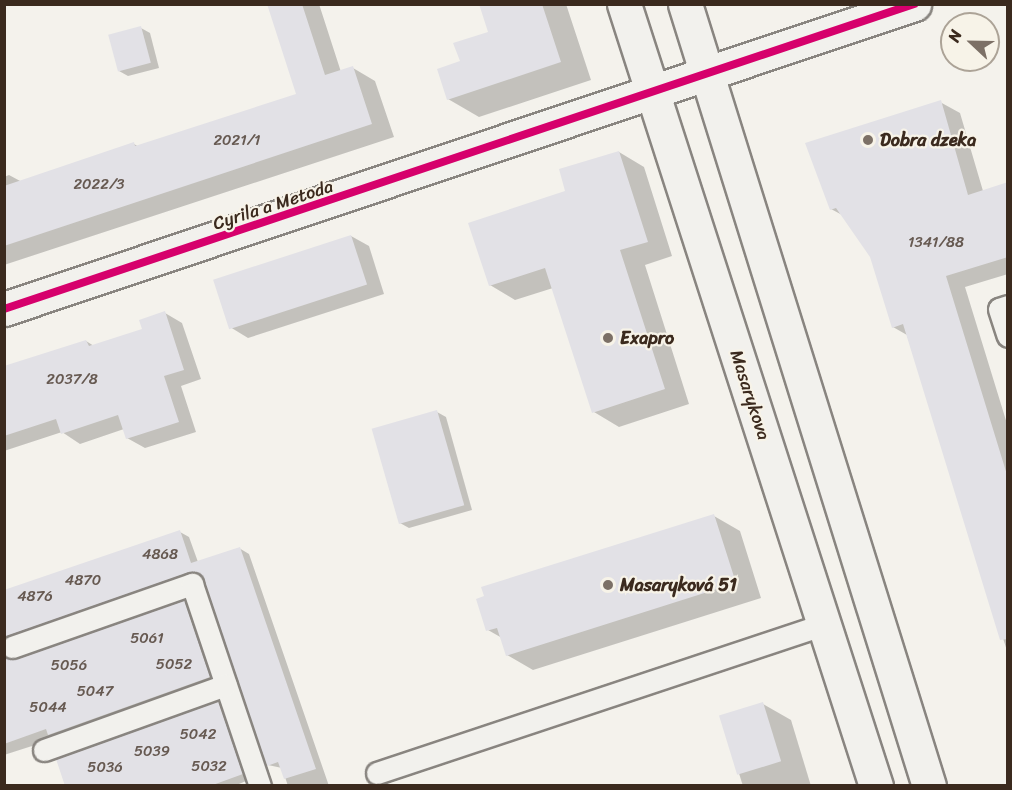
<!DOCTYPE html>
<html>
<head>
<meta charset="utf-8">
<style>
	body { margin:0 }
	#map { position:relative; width:1012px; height:790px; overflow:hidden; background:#f4f2ec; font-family:Sriracha,sans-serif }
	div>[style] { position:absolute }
	.shadow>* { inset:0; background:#0003 }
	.building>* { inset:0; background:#e2e1e6; transform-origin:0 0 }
	.roads { filter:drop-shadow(2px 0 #898580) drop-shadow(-2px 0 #898580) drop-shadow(0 2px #898580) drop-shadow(0 -2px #898580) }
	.service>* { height:21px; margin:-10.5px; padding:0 10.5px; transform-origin:10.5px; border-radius:10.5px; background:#f2f1ed }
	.minor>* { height:33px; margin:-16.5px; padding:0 16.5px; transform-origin:16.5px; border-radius:16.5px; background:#f2f1ed }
	.secondary>* { height:33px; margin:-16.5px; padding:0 16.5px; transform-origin:16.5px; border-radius:16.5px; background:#f2f1ed }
	.cycleway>* { height:8px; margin:-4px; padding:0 4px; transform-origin:4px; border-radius:4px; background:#d6006c }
	.dots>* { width:16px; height:16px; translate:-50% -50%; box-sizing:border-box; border:3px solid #f7f3e8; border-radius:50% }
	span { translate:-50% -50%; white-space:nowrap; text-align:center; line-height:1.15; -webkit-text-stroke:4.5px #f7f3e8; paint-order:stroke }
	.number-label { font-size:15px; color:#665951 }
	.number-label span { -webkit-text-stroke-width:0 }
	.poi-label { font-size:18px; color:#3b2a1e; font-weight:700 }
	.left { translate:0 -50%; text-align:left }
	.street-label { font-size:18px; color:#3b2a1e }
	.frame { position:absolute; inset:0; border:6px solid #3b2a1e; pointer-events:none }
	.north { position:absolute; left:940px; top:12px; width:60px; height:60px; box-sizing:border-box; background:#f7f3e8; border:2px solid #aca397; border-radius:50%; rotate:292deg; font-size:16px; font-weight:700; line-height:24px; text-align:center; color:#3b2a1e }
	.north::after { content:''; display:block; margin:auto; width:21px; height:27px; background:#7c7066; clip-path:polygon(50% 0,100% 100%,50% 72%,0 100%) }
</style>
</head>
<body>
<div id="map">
	<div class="shadow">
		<i style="clip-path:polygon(268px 4px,319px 4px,341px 72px,353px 68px,375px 81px,394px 137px,4px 265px,4px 177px,9px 175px,22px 182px,134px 144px,139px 147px,298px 95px)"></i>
		<i style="clip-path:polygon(481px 4px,566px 4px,591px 80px,479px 117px,448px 99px,461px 62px,490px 33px)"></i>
		<i style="clip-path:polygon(141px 28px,150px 33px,159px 68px,128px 76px,119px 71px)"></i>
		<i style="clip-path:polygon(940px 102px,960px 113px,983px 191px,1008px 184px,1008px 274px,965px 287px,1008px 427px,1008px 654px,907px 335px,893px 327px,871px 257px,844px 216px,831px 209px)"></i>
		<i style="clip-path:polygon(619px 152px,644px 167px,672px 256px,645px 265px,689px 404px,619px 427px,594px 412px,553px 288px,515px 300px,490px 285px,567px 192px)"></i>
		<i style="clip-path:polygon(351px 236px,369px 246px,384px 294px,248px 338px,230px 327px)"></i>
		<i style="clip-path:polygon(165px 313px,182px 323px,201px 379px,181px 386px,196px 432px,145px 448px,127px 438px,124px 429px,80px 444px,62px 432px,4px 451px,4px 368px,86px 341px,94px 346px,144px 330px)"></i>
		<i style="clip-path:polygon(437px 412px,446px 417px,472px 510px,409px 528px,400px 523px)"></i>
		<i style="clip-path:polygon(714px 516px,740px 531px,761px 598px,533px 670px,507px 655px,502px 638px,488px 630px)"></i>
		<i style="clip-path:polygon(180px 532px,189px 537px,198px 562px,239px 548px,249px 554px,329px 786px,288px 786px,282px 768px,268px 765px,203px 577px,12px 644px,4px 639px,4px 592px)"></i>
		<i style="clip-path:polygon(184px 602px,197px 610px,222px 685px,4px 755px,4px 663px)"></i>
		<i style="clip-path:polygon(218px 703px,227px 708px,251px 779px,234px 786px,67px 786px)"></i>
		<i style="clip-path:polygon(763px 704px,791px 720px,811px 786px,743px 786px,721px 717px)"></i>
	</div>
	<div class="building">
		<i style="clip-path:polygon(267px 4px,302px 4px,325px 75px,353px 66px,372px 124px,4px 246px,4px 186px,134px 142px,135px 146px,296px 94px)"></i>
		<i style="clip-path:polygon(479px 4px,542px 4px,561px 62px,447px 100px,437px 69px,460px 61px,453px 43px,488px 32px)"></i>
		<i style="left:141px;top:26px;width:38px;height:34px;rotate:75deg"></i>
		<i style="clip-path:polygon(941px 100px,968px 195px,1008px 182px,1008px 257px,946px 276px,1008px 478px,1008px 639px,1000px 640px,903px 324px,892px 328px,870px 257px,836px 208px,830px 210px,805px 143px)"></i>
		<i style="clip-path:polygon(619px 151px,648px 242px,620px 250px,665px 389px,592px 413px,545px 268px,489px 286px,468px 223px,565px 191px,559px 169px)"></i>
		<i style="left:351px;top:235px;width:52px;height:145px;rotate:72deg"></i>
		<i style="clip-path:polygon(165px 311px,184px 370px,164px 376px,179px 422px,126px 439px,118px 415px,61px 434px,56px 419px,4px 436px,4px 366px,86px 340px,89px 346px,142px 329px,139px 320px)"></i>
		<i style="left:437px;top:410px;width:99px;height:68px;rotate:74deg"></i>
		<i style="clip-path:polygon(714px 514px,736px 583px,506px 656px,497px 628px,486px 631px,476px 599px,484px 596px,481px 587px)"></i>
		<i style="clip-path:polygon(180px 530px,191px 563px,240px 547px,316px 769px,284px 779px,278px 762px,267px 766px,204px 580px,195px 572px,4px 637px,4px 590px)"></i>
		<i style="clip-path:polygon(184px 600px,210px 677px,48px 735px,46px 729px,4px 744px,4px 657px,16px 659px)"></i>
		<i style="clip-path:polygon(218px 701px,243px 774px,210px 786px,65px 786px,56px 759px)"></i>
		<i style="left:763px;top:702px;width:62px;height:46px;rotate:73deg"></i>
	</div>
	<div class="roads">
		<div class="service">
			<i style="left:1008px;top:306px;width:9px;rotate:162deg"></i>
			<i style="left:999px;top:309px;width:28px;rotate:72deg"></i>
			<i style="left:12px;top:647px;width:191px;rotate:-19.3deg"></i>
			<i style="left:192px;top:584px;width:213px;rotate:71.4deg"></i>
			<i style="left:44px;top:750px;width:193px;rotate:-19.7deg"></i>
			<i style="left:377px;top:773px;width:471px;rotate:-18.4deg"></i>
		</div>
		<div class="minor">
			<i style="left:4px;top:309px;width:960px;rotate:-18.53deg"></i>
		</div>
		<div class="secondary">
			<i style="left:624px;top:4px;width:822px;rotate:72.14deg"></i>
			<i style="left:685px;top:4px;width:819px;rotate:72.67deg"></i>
		</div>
	</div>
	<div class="cycleway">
		<i style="left:4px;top:309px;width:960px;rotate:-18.53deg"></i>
	</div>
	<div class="dots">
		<i style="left:868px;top:140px;background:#7c7066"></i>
		<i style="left:608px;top:338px;background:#7c7066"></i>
		<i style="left:608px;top:585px;background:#7c7066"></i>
	</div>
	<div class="number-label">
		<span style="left:237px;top:141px">2021/1</span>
		<span style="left:99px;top:185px">2022/3</span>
		<span style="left:936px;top:243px">1341/88</span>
		<span style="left:72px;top:380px">2037/8</span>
		<span style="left:160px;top:555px">4868</span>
		<span style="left:83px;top:581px">4870</span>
		<span style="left:35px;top:597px">4876</span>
		<span style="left:147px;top:639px">5061</span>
		<span style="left:174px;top:665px">5052</span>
		<span style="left:69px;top:666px">5056</span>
		<span style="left:95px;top:692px">5047</span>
		<span style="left:48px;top:708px">5044</span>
		<span style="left:198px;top:735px">5042</span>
		<span style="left:152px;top:752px">5039</span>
		<span style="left:209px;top:767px">5032</span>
		<span style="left:105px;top:768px">5036</span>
	</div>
	<div class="poi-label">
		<span class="left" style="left:880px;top:140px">Dobra dzeka</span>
		<span class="left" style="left:620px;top:338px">Exapro</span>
		<span class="left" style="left:620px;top:585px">Masaryková 51</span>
	</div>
	<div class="street-label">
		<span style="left:273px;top:205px;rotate:-18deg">Cyrila a Metoda</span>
		<span style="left:750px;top:395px;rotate:72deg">Masarykova</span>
	</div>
	<div class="frame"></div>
	<div class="north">N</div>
</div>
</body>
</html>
